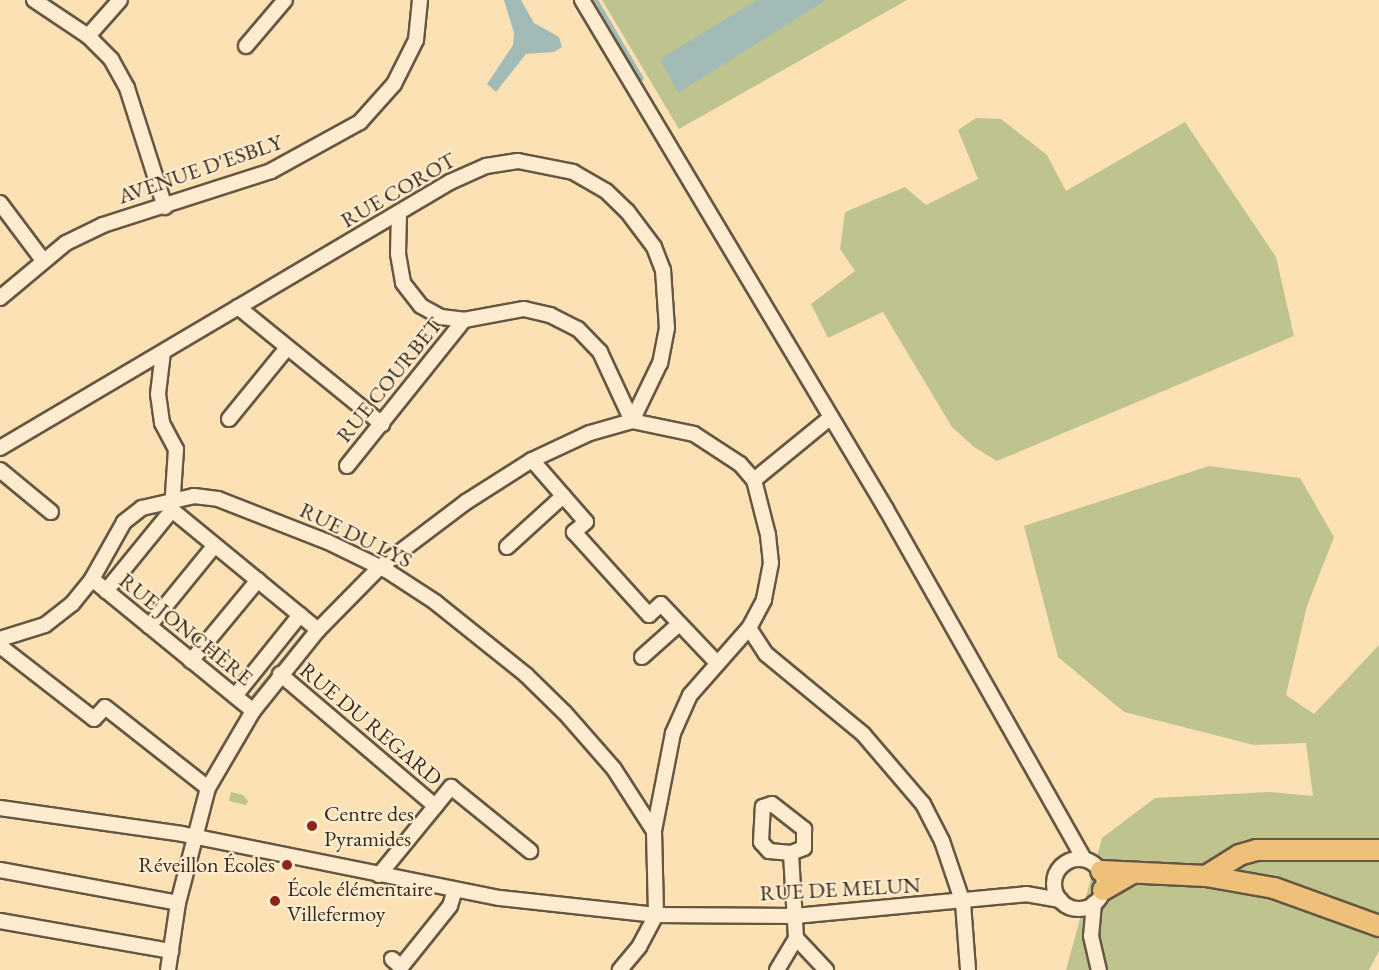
<!DOCTYPE html>
<html>
<head>
<meta charset="utf-8">
<style>
	body { margin:0 }
	#map { position:relative; width:1379px; height:970px; overflow:hidden; background:#fce1b5; font-family:"EB Garamond",serif }
	div>[style] { position:absolute }
	.green>* { inset:0; background:#bfc38d }
	.water>* { inset:0; background:#a2bbb7 }
	.stream>* { height:4px; margin:-2px; padding:0 2px; transform-origin:2px; border-radius:2px; background:#a2bbb7 }
	.roads { filter:drop-shadow(2px 0 #665742) drop-shadow(-2px 0 #665742) drop-shadow(0 2px #665742) drop-shadow(0 -2px #665742) }
	.minor>* { height:14px; margin:-7px; padding:0 7px; transform-origin:7px; border-radius:7px; background:#fdeccf }
	.minor>.ring { margin:-7px; padding:0; box-sizing:content-box; background:none; border:14px solid #fdeccf; border-radius:50% }
	.highway>* { height:20px; margin:-10px; padding:0 10px; transform-origin:10px; border-radius:10px; background:#eec07a }
	.dots>* { width:16px; height:16px; translate:-50% -50%; box-sizing:border-box; border:3px solid #fdeccf; border-radius:50% }
	span { translate:-50% -50%; white-space:nowrap; text-align:center; line-height:1.15; -webkit-text-stroke:4.5px #fdeccf; paint-order:stroke }
	.street-label { font-size:22px; color:#34291b }
	.poi-label { font-size:22px; color:#34291b }
	.left { translate:0 -50%; text-align:left }
	.right { translate:-100% -50%; text-align:right }
</style>
</head>
<body>
<div id="map">
	<div class="green">
		<i style="clip-path:polygon(602px 0,907px 0,679px 129px)"></i>
		<i style="clip-path:polygon(976px 118px,1001px 119px,1047px 155px,1066px 191px,1185px 122px,1276px 257px,1294px 336px,997px 461px,974px 447px,952px 427px,883px 312px,828px 338px,811px 304px,855px 271px,840px 249px,845px 212px,905px 187px,926px 205px,978px 179px,958px 130px)"></i>
		<i style="clip-path:polygon(1209px 466px,1300px 478px,1334px 537px,1307px 606px,1286px 695px,1314px 714px,1379px 645px,1379px 951px,1369px 970px,1066px 970px,1102px 838px,1155px 798px,1269px 792px,1313px 796px,1306px 743px,1254px 745px,1124px 712px,1058px 657px,1024px 526px)"></i>
		<i style="clip-path:polygon(299px 621px,309px 630px,307px 635px,254px 699px,243px 697px,244px 691px,251px 696px,304px 631px,298px 626px)"></i>
		<i style="clip-path:polygon(231px 792px,243px 795px,248px 801px,246px 805px,229px 801px)"></i>
	</div>
	<div class="water">
		<i style="clip-path:polygon(504px 0,521px 0,534px 23px,559px 37px,562px 47px,554px 52px,526px 54px,496px 92px,487px 84px,513px 45px,514px 33px)"></i>
		<i style="clip-path:polygon(757px 0,826px 0,678px 93px,660px 59px)"></i>
	</div>
	<div class="stream">
		<i style="left:596px;top:0;width:91px;rotate:59.8deg"></i>
	</div>
	<div class="roads">
		<div class="minor">
			<i style="left:34px;top:0;width:65px;rotate:33.7deg"></i>
			<i style="left:88px;top:36px;width:33px;rotate:45deg"></i>
			<i style="left:111px;top:59px;width:33px;rotate:61deg"></i>
			<i style="left:127px;top:88px;width:125px;rotate:72.3deg"></i>
			<i style="left:582px;top:0;width:593px;rotate:59.15deg"></i>
			<i style="left:886px;top:509px;width:402px;rotate:60.5deg"></i>
			<i style="left:88px;top:36px;width:48px;rotate:-48.4deg"></i>
			<i style="left:246px;top:46px;width:60px;rotate:-49.7deg"></i>
			<i style="left:0;top:203px;width:70px;rotate:53.1deg"></i>
			<i style="left:399px;top:213px;width:41px;rotate:91.4deg"></i>
			<i style="left:398px;top:254px;width:29px;rotate:80deg"></i>
			<i style="left:403px;top:283px;width:29px;rotate:52deg"></i>
			<i style="left:421px;top:306px;width:23px;rotate:29deg"></i>
			<i style="left:441px;top:317px;width:23px;rotate:7deg"></i>
			<i style="left:464px;top:320px;width:61px;rotate:-10.4deg"></i>
			<i style="left:524px;top:309px;width:27px;rotate:13deg"></i>
			<i style="left:550px;top:315px;width:31px;rotate:27deg"></i>
			<i style="left:578px;top:329px;width:32px;rotate:46deg"></i>
			<i style="left:600px;top:352px;width:76px;rotate:65.1deg"></i>
			<i style="left:0;top:298px;width:86px;rotate:-39.8deg"></i>
			<i style="left:66px;top:243px;width:41px;rotate:-25.9deg"></i>
			<i style="left:103px;top:225px;width:176px;rotate:-17.8deg"></i>
			<i style="left:271px;top:171px;width:102px;rotate:-28.8deg"></i>
			<i style="left:360px;top:122px;width:51px;rotate:-48.2deg"></i>
			<i style="left:394px;top:84px;width:49px;rotate:-63.4deg"></i>
			<i style="left:416px;top:40px;width:40px;rotate:-84.3deg"></i>
			<i style="left:238px;top:307px;width:186px;rotate:39.1deg"></i>
			<i style="left:163px;top:352px;width:42px;rotate:96.8deg"></i>
			<i style="left:158px;top:394px;width:29px;rotate:82deg"></i>
			<i style="left:162px;top:423px;width:30px;rotate:62deg"></i>
			<i style="left:176px;top:449px;width:61px;rotate:93.8deg"></i>
			<i style="left:172px;top:510px;width:189px;rotate:39.4deg"></i>
			<i style="left:229px;top:419px;width:92px;rotate:-50.8deg"></i>
			<i style="left:0;top:448px;width:523px;rotate:-30.59deg"></i>
			<i style="left:450px;top:182px;width:39px;rotate:-24deg"></i>
			<i style="left:486px;top:166px;width:32px;rotate:-9deg"></i>
			<i style="left:518px;top:161px;width:56px;rotate:11.3deg"></i>
			<i style="left:573px;top:172px;width:38px;rotate:30deg"></i>
			<i style="left:606px;top:191px;width:29px;rotate:44deg"></i>
			<i style="left:627px;top:211px;width:45px;rotate:53.1deg"></i>
			<i style="left:654px;top:247px;width:25px;rotate:69deg"></i>
			<i style="left:663px;top:270px;width:58px;rotate:86.1deg"></i>
			<i style="left:667px;top:328px;width:36px;rotate:101deg"></i>
			<i style="left:660px;top:363px;width:64px;rotate:115.8deg"></i>
			<i style="left:532px;top:460px;width:82px;rotate:48.9deg"></i>
			<i style="left:586px;top:522px;width:16px;rotate:140deg"></i>
			<i style="left:574px;top:532px;width:112px;rotate:47.9deg"></i>
			<i style="left:649px;top:615px;width:16px;rotate:-43deg"></i>
			<i style="left:661px;top:604px;width:80px;rotate:46.5deg"></i>
			<i style="left:347px;top:466px;width:187px;rotate:-51.3deg"></i>
			<i style="left:0;top:470px;width:66px;rotate:39.5deg"></i>
			<i style="left:754px;top:480px;width:99px;rotate:-39.3deg"></i>
			<i style="left:507px;top:547px;width:76px;rotate:-42.3deg"></i>
			<i style="left:92px;top:579px;width:208px;rotate:39.3deg"></i>
			<i style="left:106px;top:591px;width:104px;rotate:-50.8deg"></i>
			<i style="left:149px;top:626px;width:104px;rotate:-50.8deg"></i>
			<i style="left:749px;top:628px;width:31px;rotate:57deg"></i>
			<i style="left:766px;top:654px;width:126px;rotate:39.5deg"></i>
			<i style="left:863px;top:734px;width:92px;rotate:49.4deg"></i>
			<i style="left:923px;top:804px;width:42px;rotate:62.8deg"></i>
			<i style="left:942px;top:841px;width:65px;rotate:71.3deg"></i>
			<i style="left:963px;top:903px;width:67px;rotate:85.7deg"></i>
			<i style="left:0;top:639px;width:47px;rotate:-17.3deg"></i>
			<i style="left:45px;top:625px;width:34px;rotate:-38deg"></i>
			<i style="left:72px;top:604px;width:32px;rotate:-51deg"></i>
			<i style="left:92px;top:579px;width:65px;rotate:-60.7deg"></i>
			<i style="left:124px;top:522px;width:23px;rotate:-38deg"></i>
			<i style="left:142px;top:508px;width:53px;rotate:-13deg"></i>
			<i style="left:194px;top:496px;width:24px;rotate:7deg"></i>
			<i style="left:218px;top:499px;width:118px;rotate:21.4deg"></i>
			<i style="left:328px;top:542px;width:64px;rotate:25.8deg"></i>
			<i style="left:386px;top:570px;width:59px;rotate:33.1deg"></i>
			<i style="left:435px;top:602px;width:117px;rotate:38.7deg"></i>
			<i style="left:526px;top:675px;width:54px;rotate:44.3deg"></i>
			<i style="left:565px;top:713px;width:74px;rotate:48.8deg"></i>
			<i style="left:614px;top:769px;width:74px;rotate:57.2deg"></i>
			<i style="left:0;top:646px;width:119px;rotate:37.8deg"></i>
			<i style="left:94px;top:719px;width:16px;rotate:-47deg"></i>
			<i style="left:105px;top:707px;width:131px;rotate:38.2deg"></i>
			<i style="left:642px;top:657px;width:50px;rotate:-41.7deg"></i>
			<i style="left:191px;top:661px;width:105px;rotate:-50.4deg"></i>
			<i style="left:280px;top:674px;width:204px;rotate:40.4deg"></i>
			<i style="left:235px;top:696px;width:104px;rotate:-51.3deg"></i>
			<i style="left:772px;top:804px;width:41px;rotate:38deg"></i>
			<i style="left:804px;top:829px;width:19px;rotate:90deg"></i>
			<i style="left:804px;top:848px;width:14px;rotate:159deg"></i>
			<i style="left:791px;top:853px;width:22px;rotate:-175deg"></i>
			<i style="left:769px;top:851px;width:12px;rotate:-132deg"></i>
			<i style="left:761px;top:842px;width:35px;rotate:-87deg"></i>
			<i style="left:763px;top:807px;width:9px;rotate:-18deg"></i>
			<i style="left:0;top:808px;width:184px;rotate:8.1deg"></i>
			<i style="left:182px;top:834px;width:324px;rotate:11.4deg"></i>
			<i style="left:500px;top:898px;width:157px;rotate:6.2deg"></i>
			<i style="left:656px;top:915px;width:139px;rotate:0.4deg"></i>
			<i style="left:795px;top:916px;width:232px;rotate:-5.4deg"></i>
			<i style="left:1026px;top:894px;width:35px;rotate:10deg"></i>
			<i class="ring" style="left:1054px;top:859px;width:36px;height:36px"></i>
			<i style="left:0;top:870px;width:181px;rotate:10.5deg"></i>
			<i style="left:379px;top:875px;width:114px;rotate:-50.7deg"></i>
			<i style="left:451px;top:787px;width:102px;rotate:39deg"></i>
			<i style="left:1094px;top:903px;width:33px;rotate:95deg"></i>
			<i style="left:1091px;top:936px;width:35px;rotate:77deg"></i>
			<i style="left:0;top:921px;width:174px;rotate:10deg"></i>
			<i style="left:796px;top:938px;width:44px;rotate:46.8deg"></i>
			<i style="left:392px;top:959px;width:12px;rotate:42deg"></i>
			<i style="left:401px;top:967px;width:78px;rotate:-51.2deg"></i>
			<i style="left:450px;top:906px;width:17px;rotate:-73deg"></i>
			<i style="left:168px;top:970px;width:68px;rotate:-81.5deg"></i>
			<i style="left:178px;top:903px;width:119px;rotate:-75.4deg"></i>
			<i style="left:208px;top:788px;width:89px;rotate:-59.7deg"></i>
			<i style="left:253px;top:711px;width:104px;rotate:-51.3deg"></i>
			<i style="left:318px;top:630px;width:88px;rotate:-45.5deg"></i>
			<i style="left:380px;top:567px;width:108px;rotate:-37.1deg"></i>
			<i style="left:466px;top:502px;width:78px;rotate:-32.5deg"></i>
			<i style="left:532px;top:460px;width:64px;rotate:-25deg"></i>
			<i style="left:590px;top:433px;width:44px;rotate:-15.9deg"></i>
			<i style="left:632px;top:421px;width:63px;rotate:11.8deg"></i>
			<i style="left:694px;top:434px;width:55px;rotate:33.1deg"></i>
			<i style="left:740px;top:464px;width:21px;rotate:49deg"></i>
			<i style="left:754px;top:480px;width:57px;rotate:75.7deg"></i>
			<i style="left:768px;top:535px;width:28px;rotate:84deg"></i>
			<i style="left:771px;top:563px;width:38px;rotate:101deg"></i>
			<i style="left:764px;top:600px;width:32px;rotate:118deg"></i>
			<i style="left:749px;top:628px;width:89px;rotate:131.4deg"></i>
			<i style="left:690px;top:695px;width:42px;rotate:114.1deg"></i>
			<i style="left:673px;top:733px;width:100px;rotate:101deg"></i>
			<i style="left:654px;top:831px;width:84px;rotate:88.6deg"></i>
			<i style="left:656px;top:915px;width:36px;rotate:118deg"></i>
			<i style="left:639px;top:947px;width:30px;rotate:130deg"></i>
			<i style="left:777px;top:970px;width:37px;rotate:-59deg"></i>
			<i style="left:796px;top:938px;width:85px;rotate:-93.4deg"></i>
		</div>
		<div class="highway">
			<i style="left:1101px;top:871px;width:105px;rotate:2.7deg"></i>
			<i style="left:1206px;top:876px;width:69px;rotate:10deg"></i>
			<i style="left:1274px;top:888px;width:112px;rotate:19.9deg"></i>
			<i style="left:1206px;top:876px;width:39px;rotate:-32deg"></i>
			<i style="left:1239px;top:855px;width:18px;rotate:-16deg"></i>
			<i style="left:1256px;top:850px;width:123px"></i>
			<i style="left:1103px;top:890px;width:34px;rotate:-30deg"></i>
		</div>
	</div>
	<div class="dots">
		<i style="left:312px;top:826px;background:#8f2418"></i>
		<i style="left:287px;top:865px;background:#8f2418"></i>
		<i style="left:275px;top:901px;background:#8f2418"></i>
	</div>
	<div class="street-label">
		<span style="left:200px;top:169px;rotate:-19deg">AVENUE D'ESBLY</span>
		<span style="left:398px;top:190px;rotate:-30deg">RUE COROT</span>
		<span style="left:389px;top:380px;rotate:-51deg">RUE COURBET</span>
		<span style="left:356px;top:535px;rotate:26deg">RUE DU LYS</span>
		<span style="left:186px;top:629px;rotate:39deg">RUE JONCHÈRE</span>
		<span style="left:371px;top:724px;rotate:40deg">RUE DU REGARD</span>
		<span style="left:840px;top:889px;rotate:-3deg">RUE DE MELUN</span>
	</div>
	<div class="poi-label">
		<span class="left" style="left:324px;top:826px">Centre des<br>Pyramides</span>
		<span class="right" style="left:275px;top:865px">Réveillon Écoles</span>
		<span class="left" style="left:287px;top:901px">École élémentaire<br>Villefermoy</span>
	</div>
</div>
</body>
</html>
